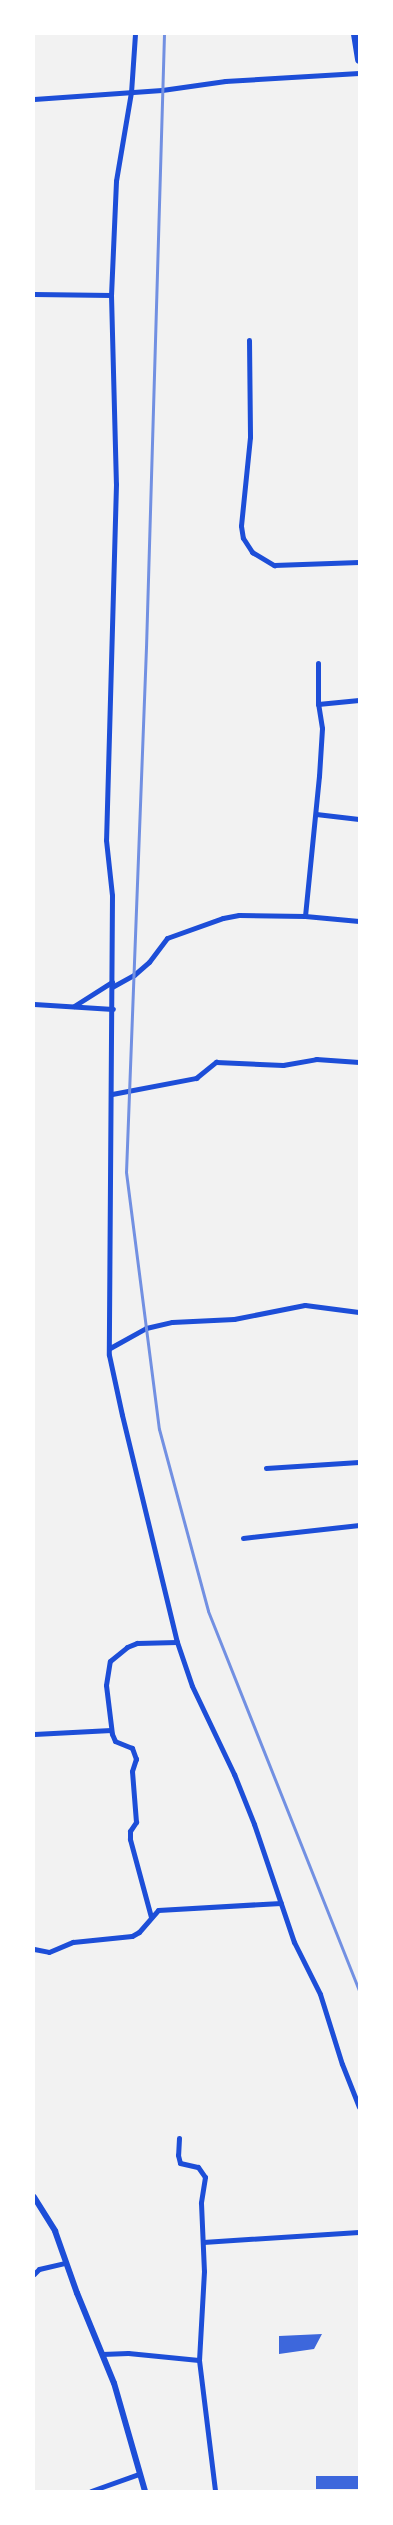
<!DOCTYPE html>
<html>
<head>
<meta charset="utf-8">
<style>
	body { margin:0 }
	#map { position:relative; width:393px; height:2525px; overflow:hidden; background:#f2f2f2; font-family:"Titillium Web",sans-serif }
	div>[style] { position:absolute }
	.building>* { inset:0; background:#3d67dc; transform-origin:0 0 }
	.minor>* { height:5px; margin:-2.5px; padding:0 2.5px; transform-origin:2.5px; border-radius:2.5px; background:#1d4ed8 }
	.tertiary>* { height:6px; margin:-3px; padding:0 3px; transform-origin:3px; border-radius:3px; background:#1d4ed8 }
	.primary>* { height:8px; margin:-4px; padding:0 4px; transform-origin:4px; border-radius:4px; background:#1d4ed8 }
	.rail>* { height:3px; margin:-1.5px; padding:0 1.5px; transform-origin:1.5px; border-radius:1.5px; background:#7290e2 }
	span { translate:-50% -50%; white-space:nowrap; text-align:center; line-height:1.15; -webkit-text-stroke:4px #fff; paint-order:stroke }
	.frame { position:absolute; inset:0; border:35px solid #fff; pointer-events:none }
</style>
</head>
<body>
<div id="map">
	<div class="building">
		<i style="clip-path:polygon(322px 2334px,314px 2349px,279px 2354px,279px 2336px)"></i>
		<i style="left:359px;top:2476px;width:13px;height:43px;rotate:90deg"></i>
	</div>
	<div class="minor">
		<i style="left:135px;top:34px;width:58px;rotate:93.9deg"></i>
		<i style="left:131px;top:92px;width:90px;rotate:99.6deg"></i>
		<i style="left:116px;top:181px;width:114px;rotate:92.5deg"></i>
		<i style="left:111px;top:295px;width:189px;rotate:88.5deg"></i>
		<i style="left:116px;top:484px;width:356px;rotate:91.6deg"></i>
		<i style="left:106px;top:840px;width:55px;rotate:83.8deg"></i>
		<i style="left:112px;top:895px;width:460px;rotate:90.4deg"></i>
		<i style="left:109px;top:1355px;width:61px;rotate:77.8deg"></i>
		<i style="left:122px;top:1415px;width:234px;rotate:76.4deg"></i>
		<i style="left:177px;top:1642px;width:46px;rotate:71.2deg"></i>
		<i style="left:192px;top:1686px;width:98px;rotate:64.5deg"></i>
		<i style="left:234px;top:1774px;width:54px;rotate:68.2deg"></i>
		<i style="left:254px;top:1824px;width:125px;rotate:71.3deg"></i>
		<i style="left:294px;top:1942px;width:58px;rotate:63.4deg"></i>
		<i style="left:320px;top:1994px;width:73px;rotate:72.6deg"></i>
		<i style="left:342px;top:2064px;width:46px;rotate:68.4deg"></i>
		<i style="left:34px;top:99px;width:128px;rotate:-4deg"></i>
		<i style="left:162px;top:90px;width:64px;rotate:-8.1deg"></i>
		<i style="left:225px;top:81px;width:134px;rotate:-3.4deg"></i>
		<i style="left:34px;top:294px;width:77px;rotate:0.7deg"></i>
		<i style="left:249px;top:340px;width:97px;rotate:89.4deg"></i>
		<i style="left:250px;top:437px;width:89px;rotate:95.8deg"></i>
		<i style="left:241px;top:526px;width:12px;rotate:81deg"></i>
		<i style="left:243px;top:538px;width:17px;rotate:57deg"></i>
		<i style="left:252px;top:552px;width:26px;rotate:31deg"></i>
		<i style="left:274px;top:565px;width:85px;rotate:-2deg"></i>
		<i style="left:318px;top:704px;width:41px;rotate:-5.6deg"></i>
		<i style="left:316px;top:814px;width:43px;rotate:6.6deg"></i>
		<i style="left:305px;top:916px;width:141px;rotate:-84.3deg"></i>
		<i style="left:319px;top:776px;width:48px;rotate:-86.4deg"></i>
		<i style="left:322px;top:728px;width:24px;rotate:-99deg"></i>
		<i style="left:318px;top:704px;width:41px;rotate:-90deg"></i>
		<i style="left:112px;top:987px;width:25px;rotate:-29deg"></i>
		<i style="left:134px;top:975px;width:20px;rotate:-41deg"></i>
		<i style="left:149px;top:962px;width:30px;rotate:-53deg"></i>
		<i style="left:167px;top:938px;width:59px;rotate:-19.7deg"></i>
		<i style="left:223px;top:918px;width:16px;rotate:-11deg"></i>
		<i style="left:239px;top:915px;width:66px;rotate:0.9deg"></i>
		<i style="left:305px;top:916px;width:54px;rotate:5.3deg"></i>
		<i style="left:34px;top:1004px;width:79px;rotate:3.6deg"></i>
		<i style="left:74px;top:1006px;width:45px;rotate:-32.3deg"></i>
		<i style="left:112px;top:1094px;width:86px;rotate:-10.8deg"></i>
		<i style="left:196px;top:1078px;width:26px;rotate:-39deg"></i>
		<i style="left:216px;top:1062px;width:67px;rotate:2.6deg"></i>
		<i style="left:283px;top:1065px;width:34px;rotate:-10deg"></i>
		<i style="left:316px;top:1059px;width:43px;rotate:4deg"></i>
		<i style="left:110px;top:1348px;width:41px;rotate:-29.1deg"></i>
		<i style="left:146px;top:1328px;width:27px;rotate:-13deg"></i>
		<i style="left:172px;top:1322px;width:62px;rotate:-2.8deg"></i>
		<i style="left:234px;top:1319px;width:72px;rotate:-11.2deg"></i>
		<i style="left:305px;top:1305px;width:54px;rotate:7.4deg"></i>
		<i style="left:266px;top:1468px;width:93px;rotate:-3.7deg"></i>
		<i style="left:243px;top:1538px;width:117px;rotate:-6.4deg"></i>
		<i style="left:34px;top:1734px;width:77px;rotate:-3deg"></i>
		<i style="left:151px;top:1917px;width:81px;rotate:-105.1deg"></i>
		<i style="left:130px;top:1839px;width:8px;rotate:-90deg"></i>
		<i style="left:130px;top:1831px;width:11px;rotate:-56deg"></i>
		<i style="left:136px;top:1822px;width:51px;rotate:-94.5deg"></i>
		<i style="left:132px;top:1771px;width:13px;rotate:-72deg"></i>
		<i style="left:136px;top:1759px;width:12px;rotate:-110deg"></i>
		<i style="left:132px;top:1748px;width:18px;rotate:-158deg"></i>
		<i style="left:115px;top:1741px;width:8px;rotate:-113deg"></i>
		<i style="left:112px;top:1734px;width:49px;rotate:-97deg"></i>
		<i style="left:106px;top:1685px;width:24px;rotate:-81deg"></i>
		<i style="left:110px;top:1661px;width:22px;rotate:-39deg"></i>
		<i style="left:127px;top:1647px;width:11px;rotate:-22deg"></i>
		<i style="left:137px;top:1643px;width:40px;rotate:-1.4deg"></i>
		<i style="left:34px;top:1949px;width:15px;rotate:11deg"></i>
		<i style="left:49px;top:1952px;width:26px;rotate:-23deg"></i>
		<i style="left:73px;top:1942px;width:59px;rotate:-5.8deg"></i>
		<i style="left:132px;top:1936px;width:8px;rotate:-30deg"></i>
		<i style="left:139px;top:1932px;width:29px;rotate:-49deg"></i>
		<i style="left:158px;top:1910px;width:123px;rotate:-3.3deg"></i>
		<i style="left:179px;top:2138px;width:17px;rotate:93deg"></i>
		<i style="left:178px;top:2155px;width:8px;rotate:76deg"></i>
		<i style="left:180px;top:2163px;width:18px;rotate:13deg"></i>
		<i style="left:198px;top:2167px;width:12px;rotate:55deg"></i>
		<i style="left:205px;top:2177px;width:26px;rotate:99deg"></i>
		<i style="left:201px;top:2203px;width:68px;rotate:87.5deg"></i>
		<i style="left:204px;top:2271px;width:89px;rotate:93.2deg"></i>
		<i style="left:199px;top:2360px;width:132px;rotate:83deg"></i>
		<i style="left:203px;top:2242px;width:156px;rotate:-3.7deg"></i>
		<i style="left:34px;top:2274px;width:7px;rotate:-45deg"></i>
		<i style="left:39px;top:2269px;width:27px;rotate:-13deg"></i>
		<i style="left:102px;top:2354px;width:26px;rotate:-2deg"></i>
		<i style="left:128px;top:2353px;width:71px;rotate:5.6deg"></i>
		<i style="left:91px;top:2491px;width:51px;rotate:-19.5deg"></i>
	</div>
	<div class="tertiary">
		<i style="left:34px;top:2197px;width:40px;rotate:58deg"></i>
		<i style="left:55px;top:2231px;width:66px;rotate:70.5deg"></i>
		<i style="left:77px;top:2293px;width:97px;rotate:67.7deg"></i>
		<i style="left:114px;top:2383px;width:112px;rotate:74deg"></i>
	</div>
	<div class="primary">
		<i style="left:355px;top:34px;width:26px;rotate:81deg"></i>
	</div>
	<div class="rail">
		<i style="left:164px;top:34px;width:613px;rotate:91.68deg"></i>
		<i style="left:146px;top:647px;width:525px;rotate:92.18deg"></i>
		<i style="left:126px;top:1172px;width:259px;rotate:82.7deg"></i>
		<i style="left:159px;top:1429px;width:188px;rotate:74.9deg"></i>
		<i style="left:208px;top:1611px;width:409px;rotate:68.3deg"></i>
	</div>
	<div class="frame"></div>
</div>
</body>
</html>
